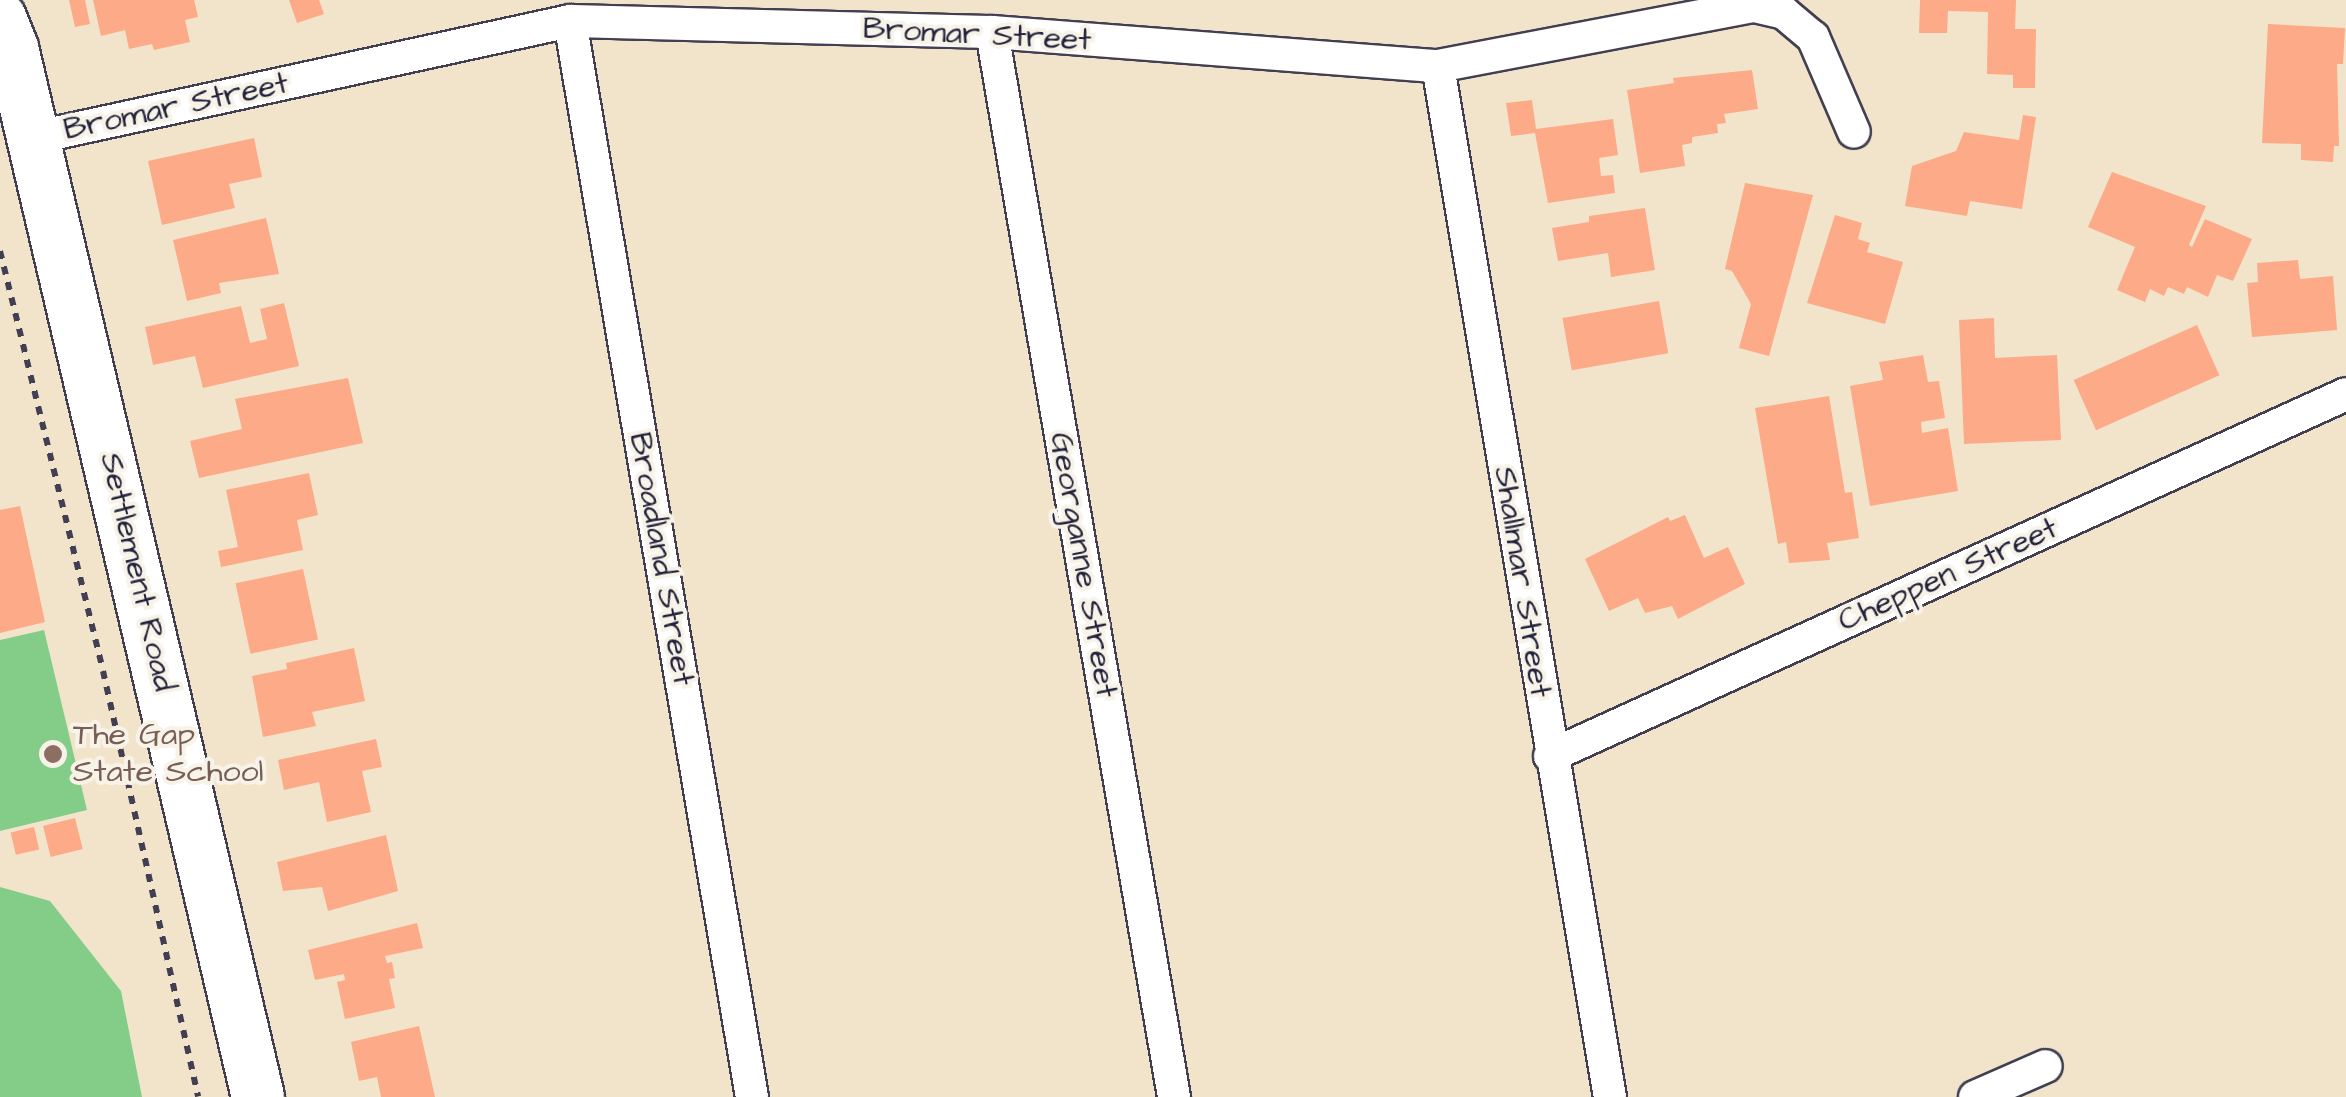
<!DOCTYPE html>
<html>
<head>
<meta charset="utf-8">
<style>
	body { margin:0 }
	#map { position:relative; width:2346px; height:1097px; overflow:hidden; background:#f2e4cb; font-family:"Architects Daughter",sans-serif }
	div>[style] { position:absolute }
	.green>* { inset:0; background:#84cd89 }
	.building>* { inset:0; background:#fcaa87; transform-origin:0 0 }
	.path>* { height:6px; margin-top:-3px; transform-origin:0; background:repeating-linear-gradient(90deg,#413f51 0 8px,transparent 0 16px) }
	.roads { filter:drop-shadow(2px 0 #413f51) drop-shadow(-2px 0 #413f51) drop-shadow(0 2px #413f51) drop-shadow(0 -2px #413f51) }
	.street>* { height:32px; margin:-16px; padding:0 16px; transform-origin:16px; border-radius:16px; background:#fff }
	.primary>* { height:52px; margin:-26px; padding:0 26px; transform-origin:26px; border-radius:26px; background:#fff }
	.dots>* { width:28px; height:28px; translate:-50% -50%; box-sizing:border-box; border:5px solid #f7f3e8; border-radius:50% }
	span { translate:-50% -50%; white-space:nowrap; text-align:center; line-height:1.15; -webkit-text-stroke:8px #f7f3e8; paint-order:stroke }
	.street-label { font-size:32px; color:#22223b }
	.education-label { font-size:32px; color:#785e54 }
	.left { translate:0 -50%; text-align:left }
</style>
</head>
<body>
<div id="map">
	<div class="green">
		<i style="clip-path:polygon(44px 630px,87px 810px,0 831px,0 640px)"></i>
		<i style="clip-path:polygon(0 887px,50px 901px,121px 991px,142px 1097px,0 1097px)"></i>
	</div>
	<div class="building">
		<i style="clip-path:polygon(69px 0,85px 0,90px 24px,75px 27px)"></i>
		<i style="clip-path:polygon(93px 0,194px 0,198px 17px,185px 20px,190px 42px,154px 50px,152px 44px,129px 49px,125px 30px,101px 36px)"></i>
		<i style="clip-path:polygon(289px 0,319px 0,324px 14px,297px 23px)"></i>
		<i style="clip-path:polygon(1920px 0,2016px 0,2015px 29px,2036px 29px,2035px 88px,2013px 88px,2013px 75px,1987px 74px,1988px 12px,1948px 11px,1947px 33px,1919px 33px)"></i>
		<i style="clip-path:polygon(2268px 24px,2345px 28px,2343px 64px,2337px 64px,2339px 146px,2334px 146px,2333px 162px,2301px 160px,2301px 144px,2262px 143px)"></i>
		<i style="clip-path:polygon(1752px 70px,1758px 109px,1724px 114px,1726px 123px,1717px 124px,1718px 133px,1692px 137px,1692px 143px,1682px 145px,1685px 166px,1640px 173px,1627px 90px,1674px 83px,1673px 78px)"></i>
		<i style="clip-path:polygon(1532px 100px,1536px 129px,1613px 119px,1618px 155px,1599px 158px,1601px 176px,1613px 175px,1615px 193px,1548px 203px,1535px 133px,1511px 136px,1506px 103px)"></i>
		<i style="clip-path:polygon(2023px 115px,2036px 117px,2022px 209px,1970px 201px,1967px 216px,1905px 206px,1912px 166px,1956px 151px,1964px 132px,2019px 140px)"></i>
		<i style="clip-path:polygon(254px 138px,262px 177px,229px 184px,235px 208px,162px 225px,148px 161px)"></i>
		<i style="clip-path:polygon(2112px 172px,2206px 206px,2189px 245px,2192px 247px,2205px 219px,2252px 239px,2233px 281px,2217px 275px,2208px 297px,2187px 287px,2184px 294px,2168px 287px,2164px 296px,2150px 289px,2145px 302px,2117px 290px,2135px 247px,2088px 227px)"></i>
		<i style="clip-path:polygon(1745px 183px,1813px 195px,1769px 356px,1739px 348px,1751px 304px,1732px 271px,1725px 269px)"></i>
		<i style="clip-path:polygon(1645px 208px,1655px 270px,1611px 277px,1608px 253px,1558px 261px,1552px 228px,1589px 222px,1589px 216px)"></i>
		<i style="clip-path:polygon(1835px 215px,1862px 223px,1858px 239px,1870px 243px,1867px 252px,1903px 262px,1885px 324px,1807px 303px)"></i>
		<i style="clip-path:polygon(266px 218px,279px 274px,219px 283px,221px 293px,187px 301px,173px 240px)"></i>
		<i style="clip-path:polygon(2298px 260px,2300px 279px,2333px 276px,2337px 330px,2252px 337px,2247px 283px,2258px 282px,2257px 263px)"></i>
		<i style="left:1659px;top:301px;width:53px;height:98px;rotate:80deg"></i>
		<i style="clip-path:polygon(284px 303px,299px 366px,203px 388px,195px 356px,153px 365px,145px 327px,241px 306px,250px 343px,267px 339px,260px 309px)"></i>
		<i style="clip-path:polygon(1994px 318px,1995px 358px,2057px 355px,2061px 440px,1964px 444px,1959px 320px)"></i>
		<i style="left:2197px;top:325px;width:55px;height:135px;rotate:66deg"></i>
		<i style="clip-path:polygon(1923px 355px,1928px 382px,1939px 381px,1945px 418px,1921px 422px,1922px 433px,1948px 428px,1958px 491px,1870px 506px,1850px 386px,1883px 380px,1879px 362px)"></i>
		<i style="clip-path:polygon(348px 378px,363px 443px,199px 478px,190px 441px,242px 429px,235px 399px)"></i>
		<i style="clip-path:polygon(1829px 396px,1845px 493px,1852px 492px,1859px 538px,1827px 543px,1830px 560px,1789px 563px,1786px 542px,1778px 544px,1755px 408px)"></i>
		<i style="clip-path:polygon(309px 473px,318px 515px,297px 520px,303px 550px,221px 567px,218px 551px,238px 547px,226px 490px)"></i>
		<i style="clip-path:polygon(20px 506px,45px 622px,0 633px,0 510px)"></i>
		<i style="clip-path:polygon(1685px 515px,1704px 558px,1728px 547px,1745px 584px,1678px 619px,1672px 606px,1645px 613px,1638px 598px,1609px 611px,1585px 559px,1668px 517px,1670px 521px)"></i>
		<i style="left:303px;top:569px;width:72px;height:69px;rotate:78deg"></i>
		<i style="clip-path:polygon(354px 648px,365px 701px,312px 712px,316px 726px,263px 737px,252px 676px,287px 669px,286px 663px)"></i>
		<i style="clip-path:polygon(376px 739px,382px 767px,362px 771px,371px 812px,327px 822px,319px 782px,284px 790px,278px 760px)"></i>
		<i style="left:75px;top:818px;width:32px;height:33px;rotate:76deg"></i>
		<i style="left:34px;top:827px;width:23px;height:24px;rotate:77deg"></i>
		<i style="clip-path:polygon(386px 835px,398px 891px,328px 911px,322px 887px,283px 891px,277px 862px)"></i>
		<i style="clip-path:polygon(417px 923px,423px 948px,385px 956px,387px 963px,392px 962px,395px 978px,389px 979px,395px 1008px,345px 1019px,337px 982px,345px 980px,344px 974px,315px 980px,308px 950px)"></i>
		<i style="clip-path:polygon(419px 1026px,435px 1097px,381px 1097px,377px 1077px,359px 1081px,351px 1042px)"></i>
	</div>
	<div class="path">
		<i style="left:0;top:251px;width:432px;rotate:76.2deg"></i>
		<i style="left:103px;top:671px;width:436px;rotate:77.4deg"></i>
	</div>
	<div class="roads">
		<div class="street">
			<i style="left:570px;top:21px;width:1091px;rotate:80.4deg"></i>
			<i style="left:992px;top:32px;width:1080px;rotate:80.3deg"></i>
			<i style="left:1438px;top:66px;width:1045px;rotate:80.53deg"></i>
			<i style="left:33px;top:138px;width:550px;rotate:-12.29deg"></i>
			<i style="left:570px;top:21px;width:422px;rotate:1.5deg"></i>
			<i style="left:992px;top:32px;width:447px;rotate:4.4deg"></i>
			<i style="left:1438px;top:66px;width:322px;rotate:-10.8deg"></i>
			<i style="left:1754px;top:6px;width:31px;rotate:13deg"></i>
			<i style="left:1784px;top:13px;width:38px;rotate:40deg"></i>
			<i style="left:1813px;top:37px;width:103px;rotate:66.7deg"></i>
			<i style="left:1550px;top:756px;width:874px;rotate:-24.45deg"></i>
			<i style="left:1975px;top:1097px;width:77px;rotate:-23.6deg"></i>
		</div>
		<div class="primary">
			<i style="left:0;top:18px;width:32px;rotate:68deg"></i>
			<i style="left:12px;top:48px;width:1077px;rotate:76.8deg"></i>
		</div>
	</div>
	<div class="dots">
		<i style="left:53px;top:754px;background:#8d6e63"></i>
	</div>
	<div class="street-label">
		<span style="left:977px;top:35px;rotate:3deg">Bromar Street</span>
		<span style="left:176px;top:107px;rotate:-12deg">Bromar Street</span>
		<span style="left:661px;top:559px;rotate:80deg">Broadland Street</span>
		<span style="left:1083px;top:565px;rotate:80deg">Georganne Street</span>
		<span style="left:137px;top:572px;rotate:77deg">Settlement Road</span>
		<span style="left:1948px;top:575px;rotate:-24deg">Cheppen Street</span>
		<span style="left:1522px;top:582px;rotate:81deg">Shallmar Street</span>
	</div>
	<div class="education-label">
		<span class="left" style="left:73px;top:754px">The Gap<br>State School</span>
	</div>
</div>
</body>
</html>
